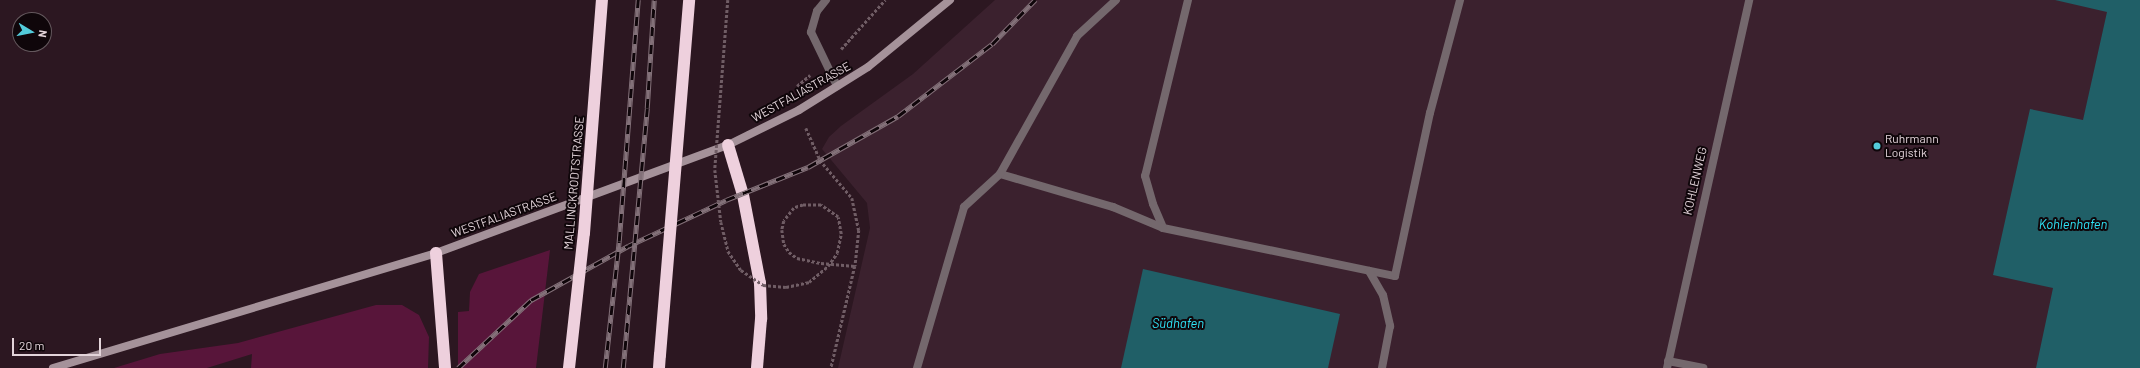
<!DOCTYPE html>
<html>
<head>
<meta charset="utf-8">
<style>
	body { margin:0 }
	#map { position:relative; width:2140px; height:368px; overflow:hidden; background:#2c1721; font-family:Barlow,sans-serif }
	div>[style] { position:absolute }
	.built>* { inset:0; background:#3b212e }
	.green>* { inset:0; background:#58153a }
	.water>* { inset:0; background:#205f67 }
	.path>* { height:2.5px; margin-top:-1.25px; transform-origin:0; background:repeating-linear-gradient(90deg,#705d65 0 3px,transparent 0 5px) }
	.lane>* { height:8px; margin:-4px; padding:0 4px; transform-origin:4px; border-radius:4px; background:#74686d }
	.secondary>* { height:8px; margin:-4px; padding:0 4px; transform-origin:4px; border-radius:4px; background:#a5929a }
	.highway>* { height:12px; margin:-6px; padding:0 6px; transform-origin:6px; border-radius:6px; background:#eed0dd }
	.rail>* { height:4.5px; margin-top:-2.25px; transform-origin:0; background:repeating-linear-gradient(90deg,#0f060a 0 9px,#837179 0 18px); box-sizing:border-box; border-block:1px solid #837179 }
	.path-bridge>* { height:2.5px; margin-top:-1.25px; transform-origin:0; background:repeating-linear-gradient(90deg,#705d65 0 3px,transparent 0 5px) }
	.highway-bridge>* { height:12px; margin:-6px; padding:0 6px; transform-origin:6px; border-radius:6px; background:#eed0dd }
	.dots>* { width:11px; height:11px; translate:-50% -50%; box-sizing:border-box; border:2px solid #0f060a; border-radius:50% }
	span { translate:-50% -50%; white-space:nowrap; text-align:center; line-height:1.15; -webkit-text-stroke:4px #0f060a; paint-order:stroke }
	.street-label { font-size:12px; color:#e3d4da }
	.poi-label { font-size:12px; color:#e3d4da }
	.left { translate:0 -50%; text-align:left }
	.water-label { font-size:13px; color:#2ee3f6; font-style:italic }
	.north { position:absolute; left:12px; top:12px; width:40px; height:40px; box-sizing:border-box; background:#0f060a; border:1px solid #64585d; border-radius:50%; rotate:100deg; font-size:11px; font-weight:700; line-height:16px; text-align:center; color:#e3d4da }
	.north::after { content:''; display:block; margin:auto; width:14px; height:18px; background:#53cbda; clip-path:polygon(50% 0,100% 100%,50% 72%,0 100%) }
	.scale { position:absolute; left:12px; top:338px; width:89px; height:18px; box-sizing:border-box; border:2px solid #e3d4da; border-top:0; padding-left:5px; font-size:12px; line-height:14px; white-space:nowrap; color:#e3d4da; -webkit-text-stroke:3px #0f060a; paint-order:stroke }
</style>
</head>
<body>
<div id="map">
	<div class="built">
		<i style="clip-path:polygon(995px 0,2140px 0,2140px 368px,838px 368px,870px 228px,867px 203px,822px 149px,829px 137px,841px 126px,913px 74px)"></i>
	</div>
	<div class="green">
		<i style="clip-path:polygon(550px 250px,536px 368px,458px 368px,458px 312px,469px 311px,470px 292px,479px 274px)"></i>
		<i style="clip-path:polygon(376px 305px,402px 305px,419px 315px,429px 337px,428px 368px,251px 368px,252px 354px,207px 368px,114px 368px,160px 354px,238px 343px)"></i>
	</div>
	<div class="water">
		<i style="clip-path:polygon(2055px 0,2140px 0,2140px 368px,2036px 368px,2053px 288px,1993px 275px,2030px 109px,2083px 120px,2107px 12px)"></i>
		<i style="clip-path:polygon(1143px 269px,1340px 314px,1328px 368px,1121px 368px)"></i>
	</div>
	<div class="path">
		<i style="left:841px;top:49px;width:66px;rotate:-48.1deg"></i>
		<i style="left:797px;top:86px;width:17px;rotate:-40deg"></i>
		<i style="left:806px;top:128px;width:35px;rotate:66deg"></i>
		<i style="left:820px;top:160px;width:50px;rotate:49.9deg"></i>
		<i style="left:852px;top:198px;width:33px;rotate:78deg"></i>
		<i style="left:859px;top:230px;width:36px;rotate:96deg"></i>
		<i style="left:855px;top:266px;width:105px;rotate:103.2deg"></i>
		<i style="left:821px;top:263px;width:34px;rotate:5deg"></i>
	</div>
	<div class="lane">
		<i style="left:826px;top:0;width:14px;rotate:129deg"></i>
		<i style="left:817px;top:11px;width:22px;rotate:106deg"></i>
		<i style="left:811px;top:32px;width:60px;rotate:64.3deg"></i>
		<i style="left:1188px;top:0;width:181px;rotate:103.7deg"></i>
		<i style="left:1145px;top:176px;width:29px;rotate:74deg"></i>
		<i style="left:1153px;top:204px;width:26px;rotate:67deg"></i>
		<i style="left:1163px;top:228px;width:237px;rotate:11.7deg"></i>
		<i style="left:1395px;top:276px;width:167px;rotate:-77.9deg"></i>
		<i style="left:1430px;top:113px;width:117px;rotate:-75.1deg"></i>
		<i style="left:1000px;top:174px;width:118px;rotate:16.3deg"></i>
		<i style="left:1113px;top:207px;width:54px;rotate:22.8deg"></i>
		<i style="left:1369px;top:271px;width:28px;rotate:60deg"></i>
		<i style="left:1383px;top:295px;width:32px;rotate:77deg"></i>
		<i style="left:1390px;top:326px;width:43px;rotate:100.8deg"></i>
		<i style="left:1668px;top:361px;width:36px;rotate:11deg"></i>
		<i style="left:917px;top:368px;width:168px;rotate:-73.7deg"></i>
		<i style="left:964px;top:207px;width:49px;rotate:-42.5deg"></i>
		<i style="left:1000px;top:174px;width:158px;rotate:-60.8deg"></i>
		<i style="left:1077px;top:36px;width:53px;rotate:-42.7deg"></i>
		<i style="left:1667px;top:368px;width:377px;rotate:-77.4deg"></i>
	</div>
	<div class="secondary">
		<i style="left:53px;top:368px;width:400px;rotate:-16.7deg"></i>
		<i style="left:436px;top:253px;width:311px;rotate:-20.3deg"></i>
		<i style="left:728px;top:145px;width:79px;rotate:-26.2deg"></i>
		<i style="left:799px;top:110px;width:81px;rotate:-31.9deg"></i>
		<i style="left:868px;top:67px;width:106px;rotate:-39.3deg"></i>
	</div>
	<div class="highway">
		<i style="left:728px;top:145px;width:52px;rotate:73.3deg"></i>
		<i style="left:743px;top:195px;width:90px;rotate:79.1deg"></i>
		<i style="left:760px;top:283px;width:36px;rotate:88deg"></i>
		<i style="left:761px;top:319px;width:49px;rotate:94.7deg"></i>
		<i style="left:436px;top:253px;width:115px;rotate:85.5deg"></i>
		<i style="left:659px;top:368px;width:13px;rotate:-86deg"></i>
	</div>
	<div class="rail">
		<i style="left:458px;top:368px;width:100px;rotate:-43deg"></i>
		<i style="left:531px;top:300px;width:111px;rotate:-29.1deg"></i>
		<i style="left:628px;top:246px;width:108px;rotate:-25.1deg"></i>
		<i style="left:726px;top:200px;width:88px;rotate:-21.9deg"></i>
		<i style="left:808px;top:167px;width:103px;rotate:-29.5deg"></i>
		<i style="left:898px;top:116px;width:118px;rotate:-37.5deg"></i>
		<i style="left:992px;top:44px;width:62px;rotate:-45.7deg"></i>
		<i style="left:605px;top:368px;width:128px;rotate:-83.7deg"></i>
		<i style="left:619px;top:241px;width:242px;rotate:-85.5deg"></i>
		<i style="left:623px;top:368px;width:261px;rotate:-84.7deg"></i>
		<i style="left:647px;top:108px;width:108px;rotate:-86.3deg"></i>
	</div>
	<div class="path-bridge">
		<i style="left:728px;top:0;width:170px;rotate:94.4deg"></i>
		<i style="left:715px;top:170px;width:52px;rotate:83.4deg"></i>
		<i style="left:721px;top:222px;width:30px;rotate:76deg"></i>
		<i style="left:728px;top:251px;width:23px;rotate:56deg"></i>
		<i style="left:741px;top:270px;width:27px;rotate:34deg"></i>
		<i style="left:763px;top:285px;width:23px;rotate:5deg"></i>
		<i style="left:786px;top:287px;width:24px;rotate:-12deg"></i>
		<i style="left:809px;top:282px;width:25px;rotate:-40deg"></i>
		<i style="left:828px;top:266px;width:16px;rotate:-55deg"></i>
		<i style="left:837px;top:253px;width:19px;rotate:-78deg"></i>
		<i style="left:841px;top:234px;width:17px;rotate:-100deg"></i>
		<i style="left:838px;top:217px;width:21px;rotate:-145deg"></i>
		<i style="left:821px;top:205px;width:18px;rotate:180deg"></i>
		<i style="left:803px;top:205px;width:9px;rotate:162deg"></i>
		<i style="left:794px;top:208px;width:16px;rotate:128deg"></i>
		<i style="left:784px;top:221px;width:9px;rotate:103deg"></i>
		<i style="left:782px;top:230px;width:14px;rotate:82deg"></i>
		<i style="left:784px;top:244px;width:9px;rotate:58deg"></i>
		<i style="left:789px;top:252px;width:10px;rotate:37deg"></i>
		<i style="left:797px;top:258px;width:25px;rotate:12deg"></i>
	</div>
	<div class="highway-bridge">
		<i style="left:660px;top:355px;width:356px;rotate:-85.3deg"></i>
		<i style="left:569px;top:368px;width:136px;rotate:-83.7deg"></i>
		<i style="left:584px;top:233px;width:234px;rotate:-85.6deg"></i>
	</div>
	<div class="dots">
		<i style="left:1877px;top:146px;background:#53cbda"></i>
	</div>
	<div class="street-label">
		<span style="left:801px;top:92px;rotate:-29deg">WESTFALIASTRASSE</span>
		<span style="left:1695px;top:181px;rotate:-77deg">KOHLENWEG</span>
		<span style="left:574px;top:183px;rotate:-85deg">MALLINCKRODTSTRASSE</span>
		<span style="left:504px;top:215px;rotate:-20deg">WESTFALIASTRASSE</span>
	</div>
	<div class="poi-label">
		<span class="left" style="left:1885px;top:146px">Ruhrmann<br>Logistik</span>
	</div>
	<div class="water-label">
		<span style="left:2073px;top:224px">Kohlenhafen</span>
		<span style="left:1178px;top:323px">Südhafen</span>
	</div>
	<div class="north">N</div>
	<div class="scale">20 m</div>
</div>
</body>
</html>
